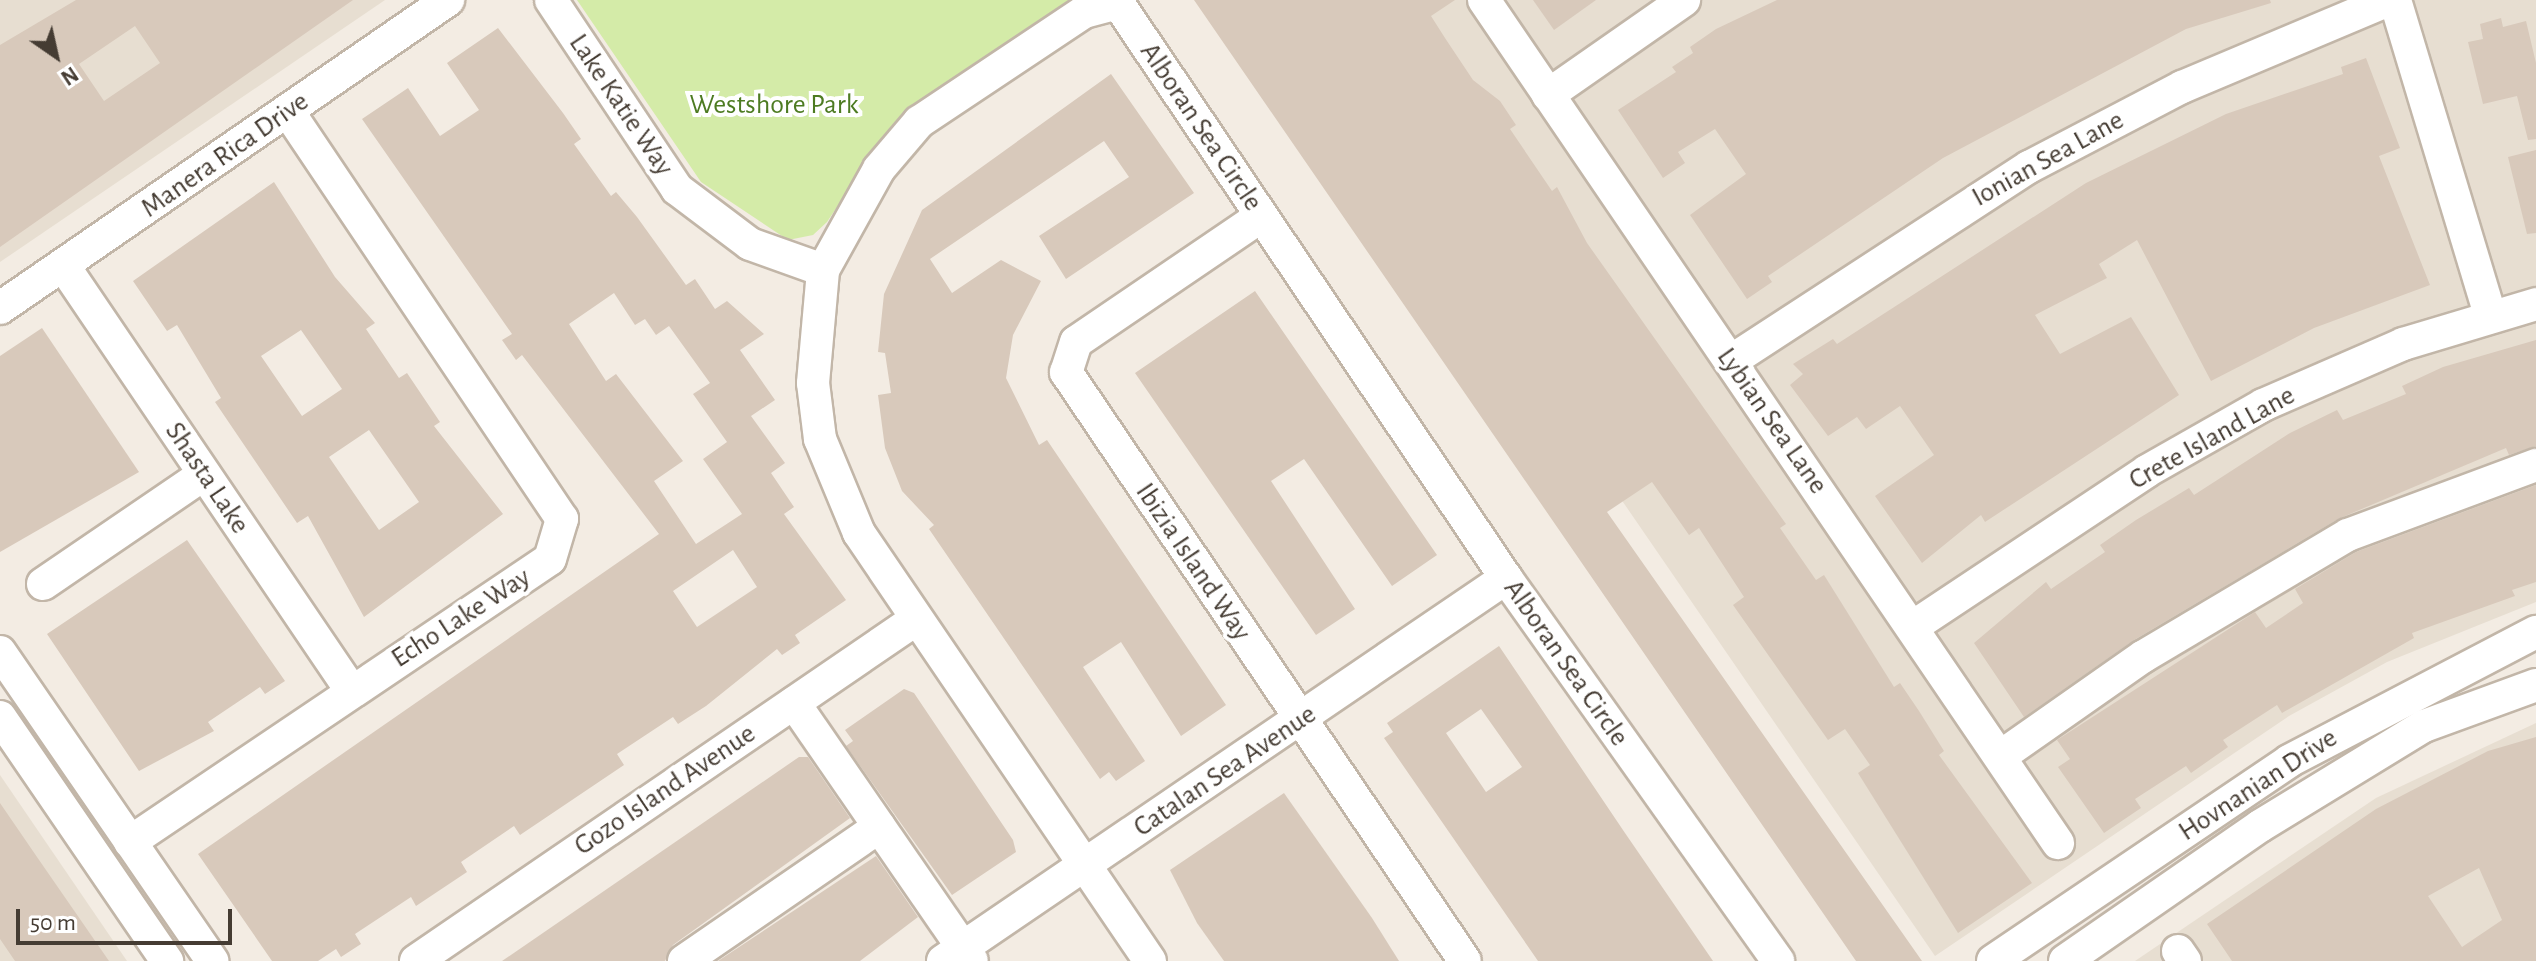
<!DOCTYPE html>
<html>
<head>
<meta charset="utf-8">
<style>
	body { margin:0 }
	#map { position:relative; width:2536px; height:961px; overflow:hidden; background:#f3ece3; font-family:"Alegreya Sans",sans-serif }
	div>[style] { position:absolute }
	.residential>* { inset:0; background:#e7ded1 }
	.green>* { inset:0; background:#d4eba8 }
	.building>* { inset:0; background:#d8c9bb }
	.roads { filter:drop-shadow(2px 0 #c2b6a8) drop-shadow(-2px 0 #c2b6a8) drop-shadow(0 2px #c2b6a8) drop-shadow(0 -2px #c2b6a8) }
	.minor>* { height:32px; margin:-16px; padding:0 16px; transform-origin:16px; border-radius:16px; background:#fff }
	span { translate:-50% -50%; white-space:nowrap; text-align:center; line-height:1.15; -webkit-text-stroke:8px #fff; paint-order:stroke }
	.street-label { font-size:28px; color:#453c33 }
	.park-label { font-size:28px; color:#4d7b22 }
	.north { position:absolute; left:16px; top:16px; width:80px; height:80px; -webkit-text-stroke:6px #fff; paint-order:stroke; rotate:146deg; font-size:22px; font-weight:700; line-height:32px; text-align:center; color:#453c33 }
	.north::after { content:''; display:block; margin:auto; width:28px; height:36px; background:#453c33; clip-path:polygon(50% 0,100% 100%,50% 72%,0 100%) }
	.scale { position:absolute; left:16px; top:909px; width:216px; height:36px; box-sizing:border-box; border:4px solid #453c33; border-top:0; padding-left:10px; font-size:24px; line-height:28px; white-space:nowrap; color:#453c33; -webkit-text-stroke:6px #fff; paint-order:stroke }
</style>
</head>
<body>
<div id="map">
	<div class="residential">
		<i style="clip-path:polygon(0 0,385px 0,0 262px)"></i>
		<i style="clip-path:polygon(1278px 0,2536px 0,2536px 602px,2387px 662px,2289px 716px,1935px 956px)"></i>
		<i style="clip-path:polygon(2536px 723px,2536px 961px,2135px 961px,2376px 798px)"></i>
		<i style="clip-path:polygon(0 775px,127px 961px,0 961px)"></i>
	</div>
	<div class="green">
		<i style="clip-path:polygon(577px 0,1075px 0,875px 150px,827px 222px,813px 235px,788px 240px,701px 182px)"></i>
	</div>
	<div class="building">
		<i style="clip-path:polygon(evenodd,76px 0,353px 0,0 247px,0 45px,76px 0,135px 26px,160px 63px,104px 101px,79px 64px,135px 26px)"></i>
		<i style="clip-path:polygon(1194px 0,1455px 0,1431px 16px,1445px 38px,1473px 80px,1500px 101px,1516px 125px,1510px 129px,1552px 191px,1557px 187px,1587px 243px,1786px 524px,1780px 528px,1816px 580px,1824px 575px,1894px 687px,1900px 683px,1919px 711px,1944px 751px,1939px 755px,2032px 883px,1958px 933px,1858px 773px,1870px 765px,1845px 729px,1828px 740px,1733px 605px,1744px 597px,1699px 528px,1689px 535px,1652px 482px,1607px 512px,1922px 961px,1856px 961px)"></i>
		<i style="clip-path:polygon(1533px 0,1596px 0,1554px 30px)"></i>
		<i style="clip-path:polygon(1777px 0,2270px 0,2271px 3px,2186px 29px,1943px 158px,1768px 276px,1772px 282px,1747px 299px,1690px 215px,1746px 174px,1715px 129px,1678px 152px,1685px 163px,1663px 178px,1618px 110px,1676px 72px,1672px 67px,1693px 53px,1690px 47px,1716px 29px)"></i>
		<i style="clip-path:polygon(2501px 18px,2503px 27px,2526px 21px,2536px 63px,2536px 139px,2528px 140px,2517px 96px,2483px 104px,2468px 42px,2483px 39px,2480px 24px)"></i>
		<i style="clip-path:polygon(evenodd,498px 28px,563px 113px,581px 139px,574px 144px,611px 196px,616px 192px,637px 217px,686px 285px,695px 279px,715px 309px,727px 301px,764px 334px,740px 350px,775px 400px,751px 416px,785px 463px,771px 473px,794px 507px,784px 514px,846px 600px,795px 635px,800px 643px,782px 655px,777px 649px,706px 706px,678px 724px,673px 717px,617px 754px,624px 765px,520px 835px,514px 826px,461px 862px,467px 872px,416px 906px,411px 897px,355px 934px,361px 944px,341px 957px,336px 949px,318px 961px,272px 961px,198px 854px,659px 534px,522px 355px,516px 360px,502px 340px,512px 334px,362px 119px,408px 88px,440px 136px,479px 110px,447px 63px,498px 28px,614px 293px,635px 325px,645px 319px,656px 335px,669px 326px,710px 383px,693px 394px,727px 442px,703px 459px,742px 514px,696px 544px,654px 481px,683px 461px,616px 374px,606px 381px,569px 324px,614px 293px,498px 28px,733px 550px,757px 587px,697px 627px,673px 591px,733px 550px)"></i>
		<i style="clip-path:polygon(2366px 58px,2400px 148px,2379px 156px,2430px 285px,2314px 328px,2211px 381px,2137px 240px,2099px 264px,2107px 278px,2035px 315px,2060px 354px,2131px 317px,2179px 395px,1985px 522px,1981px 515px,1922px 563px,1875px 496px,1934px 455px,1900px 406px,1866px 429px,1857px 417px,1828px 436px,1790px 385px,1803px 374px,1793px 364px,1833px 339px,1837px 344px,2086px 183px,2226px 114px,2343px 74px,2341px 67px)"></i>
		<i style="clip-path:polygon(1111px 74px,1194px 193px,1066px 279px,1039px 236px,1129px 177px,1104px 141px,930px 259px,952px 293px,1001px 260px,1041px 281px,1013px 335px,1006px 378px,1039px 445px,1047px 440px,1226px 705px,1181px 736px,1121px 642px,1083px 667px,1145px 761px,1116px 781px,1109px 772px,1100px 779px,929px 529px,934px 525px,902px 491px,885px 448px,878px 395px,891px 393px,885px 353px,878px 352px,884px 294px,922px 210px)"></i>
		<i style="clip-path:polygon(2536px 150px,2536px 233px,2527px 234px,2508px 157px)"></i>
		<i style="clip-path:polygon(evenodd,274px 182px,335px 277px,375px 323px,366px 329px,399px 378px,407px 373px,440px 422px,434px 426px,503px 514px,364px 617px,308px 516px,297px 523px,215px 402px,221px 398px,177px 325px,167px 331px,133px 281px,274px 182px,301px 330px,342px 389px,302px 416px,261px 356px,301px 330px,274px 182px,369px 430px,419px 502px,379px 530px,329px 457px,369px 430px)"></i>
		<i style="clip-path:polygon(1255px 291px,1437px 555px,1392px 586px,1304px 459px,1271px 481px,1355px 609px,1316px 635px,1135px 373px)"></i>
		<i style="clip-path:polygon(42px 328px,139px 472px,0 552px,0 356px)"></i>
		<i style="clip-path:polygon(2536px 340px,2536px 446px,2509px 455px,2506px 448px,2338px 519px,2134px 640px,2024px 717px,1974px 643px,2046px 582px,2051px 589px,2105px 552px,2100px 545px,2136px 520px,2189px 488px,2194px 495px,2290px 433px,2337px 410px,2343px 420px,2406px 394px,2402px 386px,2443px 367px)"></i>
		<i style="clip-path:polygon(2536px 485px,2536px 582px,2512px 590px,2515px 596px,2412px 633px,2414px 638px,2282px 713px,2277px 705px,2223px 740px,2228px 747px,2191px 773px,2186px 766px,2135px 799px,2141px 808px,2104px 833px,2058px 767px,2070px 759px,2057px 740px,2255px 612px,2266px 628px,2303px 603px,2295px 589px,2356px 552px)"></i>
		<i style="clip-path:polygon(187px 540px,285px 681px,265px 694px,260px 687px,208px 722px,214px 731px,139px 771px,47px 634px)"></i>
		<i style="clip-path:polygon(evenodd,1499px 646px,1625px 833px,1713px 961px,1538px 961px,1384px 738px,1393px 732px,1387px 723px,1499px 646px,1481px 709px,1522px 767px,1486px 792px,1446px 733px,1481px 709px)"></i>
		<i style="clip-path:polygon(904px 689px,914px 693px,1013px 840px,1016px 852px,952px 895px,846px 746px,853px 741px,845px 730px)"></i>
		<i style="clip-path:polygon(evenodd,2536px 737px,2536px 961px,2232px 961px,2207px 924px,2376px 809px,2488px 751px,2536px 737px,2479px 868px,2502px 920px,2462px 947px,2428px 896px,2479px 868px)"></i>
		<i style="clip-path:polygon(799px 757px,808px 757px,850px 818px,673px 945px,665px 961px,502px 961px)"></i>
		<i style="clip-path:polygon(1284px 793px,1372px 918px,1399px 961px,1224px 961px,1197px 923px,1170px 870px)"></i>
		<i style="clip-path:polygon(0 803px,37px 857px,109px 961px,15px 961px,0 939px)"></i>
		<i style="clip-path:polygon(876px 856px,918px 917px,860px 961px,718px 961px)"></i>
	</div>
	<div class="roads">
		<div class="minor">
			<i style="left:551px;top:0;width:227px;rotate:56.3deg"></i>
			<i style="left:677px;top:189px;width:91px;rotate:37deg"></i>
			<i style="left:750px;top:244px;width:77px;rotate:19.6deg"></i>
			<i style="left:1484px;top:0;width:1020px;rotate:55.75deg"></i>
			<i style="left:2395px;top:0;width:328px;rotate:73.2deg"></i>
			<i style="left:1548px;top:95px;width:166px;rotate:-34.9deg"></i>
			<i style="left:1260px;top:217px;width:222px;rotate:145.8deg"></i>
			<i style="left:1076px;top:342px;width:32px;rotate:108deg"></i>
			<i style="left:1066px;top:372px;width:711px;rotate:55.89deg"></i>
			<i style="left:63px;top:265px;width:513px;rotate:55.88deg"></i>
			<i style="left:0;top:308px;width:544px;rotate:-34.51deg"></i>
			<i style="left:1731px;top:361px;width:356px;rotate:-33.1deg"></i>
			<i style="left:2029px;top:167px;width:173px;rotate:-27.6deg"></i>
			<i style="left:2182px;top:87px;width:225px;rotate:-22.8deg"></i>
			<i style="left:43px;top:584px;width:195px;rotate:-34.3deg"></i>
			<i style="left:1914px;top:626px;width:280px;rotate:-33.6deg"></i>
			<i style="left:2147px;top:471px;width:133px;rotate:-29.6deg"></i>
			<i style="left:2263px;top:405px;width:153px;rotate:-23.5deg"></i>
			<i style="left:2403px;top:344px;width:139px;rotate:-16.7deg"></i>
			<i style="left:0;top:652px;width:375px;rotate:55.5deg"></i>
			<i style="left:794px;top:703px;width:313px;rotate:55.4deg"></i>
			<i style="left:0;top:717px;width:296px;rotate:55.6deg"></i>
			<i style="left:2001px;top:756px;width:174px;rotate:-35deg"></i>
			<i style="left:2144px;top:656px;width:237px;rotate:-30.7deg"></i>
			<i style="left:2348px;top:535px;width:201px;rotate:-20.4deg"></i>
			<i style="left:130px;top:842px;width:506px;rotate:-33.97deg"></i>
			<i style="left:550px;top:559px;width:42px;rotate:-73.3deg"></i>
			<i style="left:562px;top:519px;width:491px;rotate:-123.9deg"></i>
			<i style="left:2178px;top:951px;width:12px;rotate:55deg"></i>
			<i style="left:416px;top:961px;width:604px;rotate:-34.35deg"></i>
			<i style="left:684px;top:961px;width:237px;rotate:-34.5deg"></i>
			<i style="left:943px;top:961px;width:681px;rotate:-34.23deg"></i>
			<i style="left:1150px;top:961px;width:518px;rotate:-124.21deg"></i>
			<i style="left:859px;top:533px;width:102px;rotate:-112.5deg"></i>
			<i style="left:820px;top:439px;width:56px;rotate:-97.1deg"></i>
			<i style="left:813px;top:383px;width:113px;rotate:-84.9deg"></i>
			<i style="left:823px;top:270px;width:115px;rotate:-61deg"></i>
			<i style="left:879px;top:169px;width:62px;rotate:-49.6deg"></i>
			<i style="left:919px;top:122px;width:198px;rotate:-33.7deg"></i>
			<i style="left:1084px;top:12px;width:35px;rotate:-15deg"></i>
			<i style="left:1118px;top:3px;width:694px;rotate:55.99deg"></i>
			<i style="left:1506px;top:578px;width:470px;rotate:54.6deg"></i>
			<i style="left:1993px;top:961px;width:357px;rotate:-34deg"></i>
			<i style="left:2289px;top:761px;width:279px;rotate:-27.6deg"></i>
			<i style="left:2065px;top:961px;width:237px;rotate:-34.7deg"></i>
			<i style="left:2260px;top:826px;width:192px;rotate:-31.4deg"></i>
			<i style="left:2424px;top:726px;width:119px;rotate:-20.1deg"></i>
		</div>
	</div>
	<div class="street-label">
		<span style="left:621px;top:105px;rotate:56deg">Lake Katie Way</span>
		<span style="left:1201px;top:127px;rotate:56deg">Alboran Sea Circle</span>
		<span style="left:225px;top:155px;rotate:-35deg">Manera Rica Drive</span>
		<span style="left:2048px;top:159px;rotate:-29deg">Ionian Sea Lane</span>
		<span style="left:1772px;top:421px;rotate:55deg">Lybian Sea Lane</span>
		<span style="left:2212px;top:438px;rotate:-29deg">Crete Island Lane</span>
		<span style="left:207px;top:478px;rotate:56deg">Shasta Lake</span>
		<span style="left:1193px;top:562px;rotate:56deg">Ibizia Island Way</span>
		<span style="left:461px;top:618px;rotate:-33deg">Echo Lake Way</span>
		<span style="left:1566px;top:663px;rotate:55deg">Alboran Sea Circle</span>
		<span style="left:1225px;top:771px;rotate:-34deg">Catalan Sea Avenue</span>
		<span style="left:2258px;top:785px;rotate:-33deg">Hovnanian Drive</span>
		<span style="left:665px;top:790px;rotate:-34deg">Gozo Island Avenue</span>
	</div>
	<div class="park-label">
		<span style="left:774px;top:105px">Westshore Park</span>
	</div>
	<div class="north">N</div>
	<div class="scale">50 m</div>
</div>
</body>
</html>
